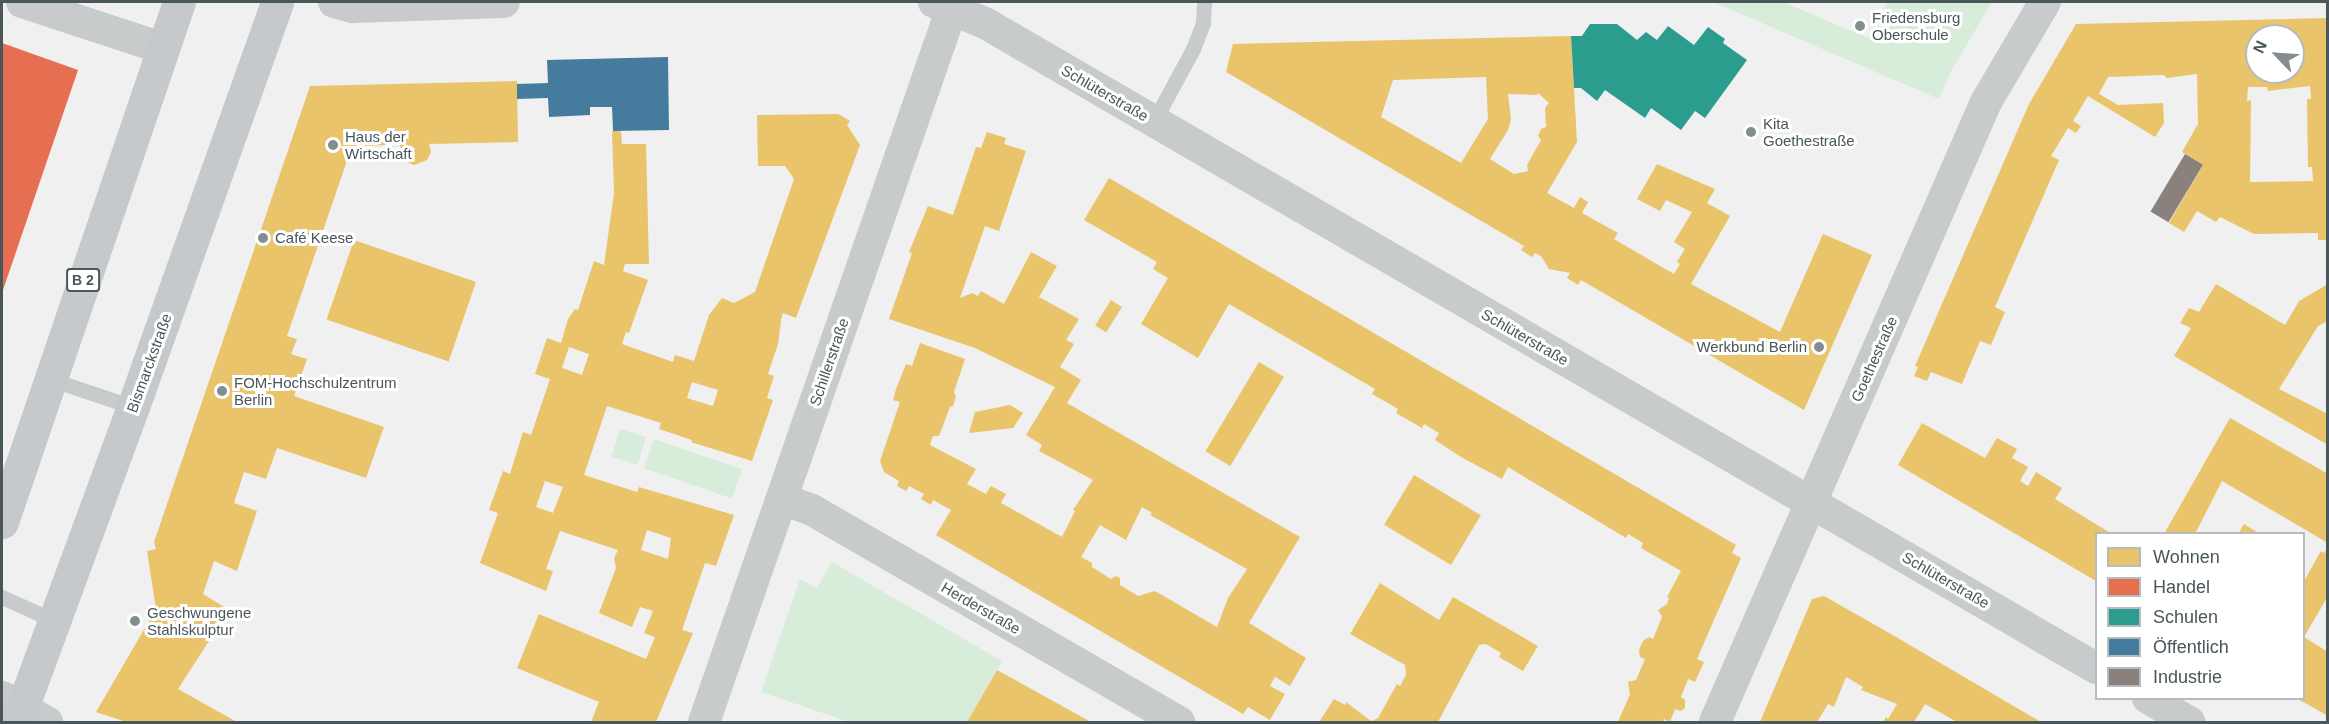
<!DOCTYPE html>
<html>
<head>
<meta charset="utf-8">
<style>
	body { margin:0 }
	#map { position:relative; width:2329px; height:724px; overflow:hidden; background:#f0f0f0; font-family:Helvetica,sans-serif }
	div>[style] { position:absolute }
	.green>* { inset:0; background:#d7edda; transform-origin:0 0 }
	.homes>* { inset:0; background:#e9c46a; transform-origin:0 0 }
	.shops>* { inset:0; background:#e76f51 }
	.schools>* { inset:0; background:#2a9d8f }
	.public>* { inset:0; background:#457b9d }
	.industry>* { inset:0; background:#8a817c; transform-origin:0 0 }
	.lane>* { height:15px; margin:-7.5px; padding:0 7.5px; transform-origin:7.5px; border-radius:7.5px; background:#c8cbcb }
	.street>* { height:32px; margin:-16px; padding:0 16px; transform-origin:16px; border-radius:16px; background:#c8cbcb }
	.secondary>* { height:33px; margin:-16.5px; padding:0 16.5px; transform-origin:16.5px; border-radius:16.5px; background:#c7cbcb }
	.primary>* { height:33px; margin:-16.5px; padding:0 16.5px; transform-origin:16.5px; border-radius:16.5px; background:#c6c9cb }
	.dots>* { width:16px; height:16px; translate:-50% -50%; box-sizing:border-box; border:3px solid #fff; border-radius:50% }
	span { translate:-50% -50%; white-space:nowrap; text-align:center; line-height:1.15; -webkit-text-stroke:6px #fff; paint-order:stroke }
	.shield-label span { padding:2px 4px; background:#fff; border:2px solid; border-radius:4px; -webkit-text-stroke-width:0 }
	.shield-label { font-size:14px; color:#49565a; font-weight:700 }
	.poi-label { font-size:15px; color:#49565a }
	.left { translate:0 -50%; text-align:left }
	.right { translate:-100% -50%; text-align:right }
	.street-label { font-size:15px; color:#49565a }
	.frame { position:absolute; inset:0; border:3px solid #49565a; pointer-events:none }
	.legend { position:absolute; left:2095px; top:532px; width:210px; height:168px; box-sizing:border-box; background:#fff; border:2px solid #b6bbbd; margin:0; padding:8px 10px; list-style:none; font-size:18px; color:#49565a }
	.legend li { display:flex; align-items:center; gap:12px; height:30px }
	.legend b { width:30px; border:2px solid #b6bbbd }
	.north { position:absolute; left:2245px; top:24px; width:60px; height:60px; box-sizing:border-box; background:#fff; border:2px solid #b6bbbd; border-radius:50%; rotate:295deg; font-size:16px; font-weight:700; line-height:24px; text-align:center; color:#49565a }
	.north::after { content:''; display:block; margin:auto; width:21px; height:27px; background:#838c8e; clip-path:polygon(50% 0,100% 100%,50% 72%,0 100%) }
</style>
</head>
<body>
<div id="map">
	<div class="green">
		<i style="clip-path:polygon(1713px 2px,1783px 2px,1873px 40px,1886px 2px,1992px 2px,1950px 73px,1939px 99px)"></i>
		<i style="left:620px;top:429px;width:27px;height:29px;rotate:17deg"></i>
		<i style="left:654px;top:439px;width:93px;height:31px;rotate:19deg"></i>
		<i style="clip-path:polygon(832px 562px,1002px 661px,967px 722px,849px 722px,761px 692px,800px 579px,817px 588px)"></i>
	</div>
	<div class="homes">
		<i style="clip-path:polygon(evenodd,2328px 18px,2328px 240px,2318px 240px,2318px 233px,2254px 234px,2220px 217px,2216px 222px,2197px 211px,2184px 232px,2169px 223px,2203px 165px,2182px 152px,2198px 124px,2197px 74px,2167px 78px,2164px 75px,2108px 77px,2099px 94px,2118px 105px,2163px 103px,2164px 123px,2155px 137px,2088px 96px,2073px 121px,2081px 126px,2076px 133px,2068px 128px,2051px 156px,2059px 160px,1995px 307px,2005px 312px,1991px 345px,1980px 341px,1962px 384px,1931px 372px,1927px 381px,1914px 376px,1918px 367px,1915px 366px,2029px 104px,2076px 24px,2328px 18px,2257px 36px,2293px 36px,2293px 72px,2257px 72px,2257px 36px,2328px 18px,2310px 86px,2311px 99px,2307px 99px,2308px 167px,2312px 167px,2313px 181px,2250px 182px,2251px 100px,2247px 101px,2248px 87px,2267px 87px,2268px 91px,2310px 86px)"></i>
		<i style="clip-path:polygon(evenodd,1571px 36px,1577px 142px,1547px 193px,1574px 208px,1580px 197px,1588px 202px,1582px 213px,1618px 233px,1614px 239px,1674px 274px,1680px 264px,1677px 262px,1685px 249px,1674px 242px,1692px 212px,1666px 200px,1660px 211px,1637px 199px,1657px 164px,1715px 189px,1707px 203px,1730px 216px,1691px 284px,1780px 332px,1823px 234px,1872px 255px,1804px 410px,1581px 280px,1578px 285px,1567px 278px,1570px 273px,1549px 269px,1541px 256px,1535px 253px,1532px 257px,1521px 250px,1524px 246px,1519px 243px,1226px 72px,1233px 44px,1571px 36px,1486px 77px,1488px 119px,1461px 163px,1381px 117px,1393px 80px,1486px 77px,1571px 36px,1538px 93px,1549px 103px,1545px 108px,1546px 127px,1541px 129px,1538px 136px,1541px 140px,1527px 165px,1528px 171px,1514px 174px,1490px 159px,1508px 130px,1511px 119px,1508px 94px,1537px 95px,1538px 93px)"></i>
		<i style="clip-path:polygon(517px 81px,518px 142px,429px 144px,431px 152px,427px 160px,414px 165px,404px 161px,400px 145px,352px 146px,287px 336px,297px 339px,291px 354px,307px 359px,294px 396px,384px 427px,366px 478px,277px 448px,266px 479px,244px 472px,234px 503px,257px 511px,237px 571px,214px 561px,203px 594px,229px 610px,178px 689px,237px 722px,126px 722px,96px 712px,156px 609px,147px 551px,156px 549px,154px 542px,310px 86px)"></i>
		<i style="clip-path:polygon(evenodd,838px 114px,850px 121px,847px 125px,860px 145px,796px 318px,783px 313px,781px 320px,778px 344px,768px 374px,774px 376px,767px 398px,773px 400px,752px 461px,691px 442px,692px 440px,659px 429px,661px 423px,607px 406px,584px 475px,637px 492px,639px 487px,734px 515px,716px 566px,705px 563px,682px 630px,693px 633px,656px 722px,591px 722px,599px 702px,517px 668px,539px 614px,646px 659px,655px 637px,644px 633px,653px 611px,640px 607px,632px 627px,599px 613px,616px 568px,614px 558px,618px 550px,560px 531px,546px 569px,553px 571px,546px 591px,480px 563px,498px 513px,489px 510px,503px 471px,510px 474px,523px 432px,531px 435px,550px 379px,535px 374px,547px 338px,561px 343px,568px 319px,575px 309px,578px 310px,594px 261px,604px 265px,614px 193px,612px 131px,621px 131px,622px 144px,646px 144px,649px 264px,625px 264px,623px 271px,648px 280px,629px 333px,626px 332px,622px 344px,673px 362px,675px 355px,694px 361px,709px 315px,722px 298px,734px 303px,755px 292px,794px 179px,785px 166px,758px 166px,757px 115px,838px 114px,569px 347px,589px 354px,582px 375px,562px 368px,569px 347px,838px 114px,692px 382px,718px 390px,713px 406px,687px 398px,692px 382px,838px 114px,545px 481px,563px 487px,553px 513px,536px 507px,545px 481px,838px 114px,647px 530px,671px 538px,668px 559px,641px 550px,647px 530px)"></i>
		<i style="clip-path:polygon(evenodd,987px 132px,1006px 138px,1004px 144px,1026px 151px,999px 231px,985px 226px,960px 298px,972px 293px,978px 296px,981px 291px,1004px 304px,1031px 252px,1057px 266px,1039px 297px,1079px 319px,1066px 340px,1074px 344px,1060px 367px,1081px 380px,1067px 403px,1300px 537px,1249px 623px,1306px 658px,1290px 686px,1275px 677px,1270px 686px,1285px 694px,1270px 720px,1248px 707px,1243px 714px,936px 535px,951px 510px,933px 500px,931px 505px,921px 499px,924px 494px,909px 486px,906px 491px,897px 486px,899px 481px,884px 472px,880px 461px,900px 402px,893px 400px,896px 389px,906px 364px,912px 366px,920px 343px,965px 359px,954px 392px,956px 396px,953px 406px,950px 407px,939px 436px,933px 436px,930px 445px,976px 469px,967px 484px,986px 494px,991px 486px,1006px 494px,1001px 503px,1062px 537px,1075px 511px,1073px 510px,1093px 480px,1039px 451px,1042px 445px,1026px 435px,1055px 387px,975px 348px,889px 319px,912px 253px,909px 252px,928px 206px,953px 215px,976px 147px,981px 148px,987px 132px,1142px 507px,1152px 513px,1150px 515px,1247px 569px,1228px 598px,1217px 627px,1155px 591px,1138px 596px,1120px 585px,1120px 578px,1116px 576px,1111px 579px,1092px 567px,1092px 563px,1081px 557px,1100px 525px,1126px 540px,1142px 507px)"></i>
		<i style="clip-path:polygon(1109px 178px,1736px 545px,1732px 553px,1741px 558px,1697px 659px,1704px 662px,1695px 682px,1688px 679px,1681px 697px,1685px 700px,1685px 708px,1681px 711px,1675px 709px,1670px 722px,1664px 719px,1663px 722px,1618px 722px,1630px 694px,1628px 682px,1636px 680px,1645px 659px,1640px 657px,1639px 650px,1643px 641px,1649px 637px,1653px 639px,1662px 617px,1658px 610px,1667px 604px,1669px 598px,1667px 597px,1681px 571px,1641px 548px,1643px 543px,1628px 534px,1626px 538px,1508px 467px,1502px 479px,1461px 457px,1435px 440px,1439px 433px,1424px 424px,1422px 428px,1396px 413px,1398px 409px,1372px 394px,1375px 389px,1229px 304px,1198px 358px,1141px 324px,1168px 278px,1153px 269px,1157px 262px,1084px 220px)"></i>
		<i style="left:354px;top:240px;width:129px;height:84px;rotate:19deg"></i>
		<i style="clip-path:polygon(2216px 284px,2285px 325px,2299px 301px,2328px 284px,2328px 321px,2318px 326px,2279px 389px,2328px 414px,2328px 445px,2174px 356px,2191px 328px,2180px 323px,2189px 308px,2199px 312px)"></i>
		<i style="left:1111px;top:300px;width:13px;height:30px;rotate:32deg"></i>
		<i style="left:1259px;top:362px;width:29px;height:104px;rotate:31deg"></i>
		<i style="clip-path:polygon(1010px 405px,1023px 413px,1013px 428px,969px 433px,975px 412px)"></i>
		<i style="clip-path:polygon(2230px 418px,2328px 474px,2328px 543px,2222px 481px,2195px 534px,2164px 534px)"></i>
		<i style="clip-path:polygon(1922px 423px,1985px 458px,1997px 438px,2017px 449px,2012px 458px,2028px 467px,2020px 481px,2028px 486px,2036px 472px,2062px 488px,2055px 499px,2112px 534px,2096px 534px,2096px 581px,1898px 465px)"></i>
		<i style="left:1414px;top:475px;width:78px;height:58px;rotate:31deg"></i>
		<i style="clip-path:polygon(2244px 524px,2260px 534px,2238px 534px)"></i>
		<i style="clip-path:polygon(2328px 547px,2328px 596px,2304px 637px,2304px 581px,2321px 551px,2324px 553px)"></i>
		<i style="clip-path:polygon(1380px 583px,1439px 620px,1453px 597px,1538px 646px,1523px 671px,1499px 657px,1501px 653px,1486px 644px,1479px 645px,1438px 722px,1319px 722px,1334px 699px,1345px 705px,1346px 702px,1371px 721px,1378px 718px,1397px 684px,1400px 686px,1406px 675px,1405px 665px,1350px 634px)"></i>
		<i style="clip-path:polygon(1824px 596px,1891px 634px,2041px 722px,1957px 722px,1925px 704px,1914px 722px,1883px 722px,1886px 717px,1888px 719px,1897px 704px,1861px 690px,1863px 687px,1846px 677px,1834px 707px,1828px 704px,1817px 722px,1760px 722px,1812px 599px)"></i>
		<i style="clip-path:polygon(2304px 637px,2328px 652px,2328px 716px,2298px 699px,2304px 699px)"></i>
		<i style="clip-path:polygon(997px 670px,1091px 722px,967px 722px)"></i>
	</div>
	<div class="shops">
		<i style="clip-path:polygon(2px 43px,78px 70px,2px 293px)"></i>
	</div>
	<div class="schools">
		<i style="clip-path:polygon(1590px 24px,1617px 24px,1637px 40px,1646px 32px,1657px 40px,1668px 26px,1694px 45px,1708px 27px,1725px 39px,1723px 43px,1747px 60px,1705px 118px,1695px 111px,1681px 130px,1651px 108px,1645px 118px,1605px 90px,1597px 101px,1581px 88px,1574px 88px,1571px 36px,1582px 36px)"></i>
	</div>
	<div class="public">
		<i style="clip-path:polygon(668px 57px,669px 130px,613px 131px,612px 107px,590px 107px,590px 115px,549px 117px,548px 98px,517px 99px,517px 84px,548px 83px,547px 60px)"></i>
	</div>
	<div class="industry">
		<i style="left:2185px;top:154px;width:21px;height:67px;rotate:31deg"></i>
	</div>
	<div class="lane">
		<i style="left:1154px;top:121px;width:82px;rotate:-61.6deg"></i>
		<i style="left:1193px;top:49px;width:28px;rotate:-69deg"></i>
		<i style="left:1203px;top:23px;width:21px;rotate:-87deg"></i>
		<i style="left:50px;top:379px;width:88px;rotate:18.6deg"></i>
		<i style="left:2px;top:597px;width:56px;rotate:24.3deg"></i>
	</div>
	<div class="street">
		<i style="left:22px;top:2px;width:147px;rotate:18.2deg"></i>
		<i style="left:334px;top:2px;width:20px;rotate:15deg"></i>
		<i style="left:353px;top:7px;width:151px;rotate:-1.9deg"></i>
		<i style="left:934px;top:2px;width:55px;rotate:22.4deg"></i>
		<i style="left:985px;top:23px;width:1285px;rotate:30.14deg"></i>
		<i style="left:782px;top:499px;width:32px;rotate:20deg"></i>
		<i style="left:812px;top:510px;width:424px;rotate:30deg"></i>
		<i style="left:2148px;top:698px;width:48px;rotate:30.3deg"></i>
		<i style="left:704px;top:722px;width:762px;rotate:-70.85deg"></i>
		<i style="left:1715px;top:722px;width:677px;rotate:-66.39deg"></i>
		<i style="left:1986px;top:102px;width:116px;rotate:-59.5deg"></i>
	</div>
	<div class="secondary">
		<i style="left:2px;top:697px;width:51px;rotate:29.6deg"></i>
	</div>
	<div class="primary">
		<i style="left:2px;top:522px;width:549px;rotate:-71.2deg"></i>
		<i style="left:17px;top:722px;width:336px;rotate:-69.8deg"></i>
		<i style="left:133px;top:407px;width:430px;rotate:-70.4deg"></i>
	</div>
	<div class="dots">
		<i style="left:1860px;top:26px;background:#838c8e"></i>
		<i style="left:1751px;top:132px;background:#838c8e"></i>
		<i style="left:333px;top:145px;background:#838c8e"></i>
		<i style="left:263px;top:238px;background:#838c8e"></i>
		<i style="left:1819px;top:347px;background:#838c8e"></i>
		<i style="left:222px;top:391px;background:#838c8e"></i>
		<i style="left:135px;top:621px;background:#838c8e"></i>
	</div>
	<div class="shield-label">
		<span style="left:83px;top:280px">B 2</span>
	</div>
	<div class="poi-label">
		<span class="left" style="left:1872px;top:26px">Friedensburg<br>Oberschule</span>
		<span class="left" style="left:1763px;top:132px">Kita<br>Goethestraße</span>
		<span class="left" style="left:345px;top:145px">Haus der<br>Wirtschaft</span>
		<span class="left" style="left:275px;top:238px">Café Keese</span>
		<span class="right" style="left:1807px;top:347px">Werkbund Berlin</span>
		<span class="left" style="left:234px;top:391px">FOM-Hochschulzentrum<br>Berlin</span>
		<span class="left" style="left:147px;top:621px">Geschwungene<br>Stahlskulptur</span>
	</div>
	<div class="street-label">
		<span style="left:1105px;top:93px;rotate:30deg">Schlüterstraße</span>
		<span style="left:1525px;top:337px;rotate:30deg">Schlüterstraße</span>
		<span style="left:1874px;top:359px;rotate:-66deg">Goethestraße</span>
		<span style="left:829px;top:362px;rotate:-71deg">Schillerstraße</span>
		<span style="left:149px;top:363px;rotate:-70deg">Bismarckstraße</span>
		<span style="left:1946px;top:580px;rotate:30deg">Schlüterstraße</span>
		<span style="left:981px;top:608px;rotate:30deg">Herderstraße</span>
	</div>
	<div class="frame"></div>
	<ul class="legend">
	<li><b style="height:16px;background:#e9c46a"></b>Wohnen</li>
	<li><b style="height:16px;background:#e76f51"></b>Handel</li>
	<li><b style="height:16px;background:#2a9d8f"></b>Schulen</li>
	<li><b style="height:16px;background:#457b9d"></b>Öffentlich</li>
	<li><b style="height:16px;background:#8a817c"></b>Industrie</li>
	</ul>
	<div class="north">N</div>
</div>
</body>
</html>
